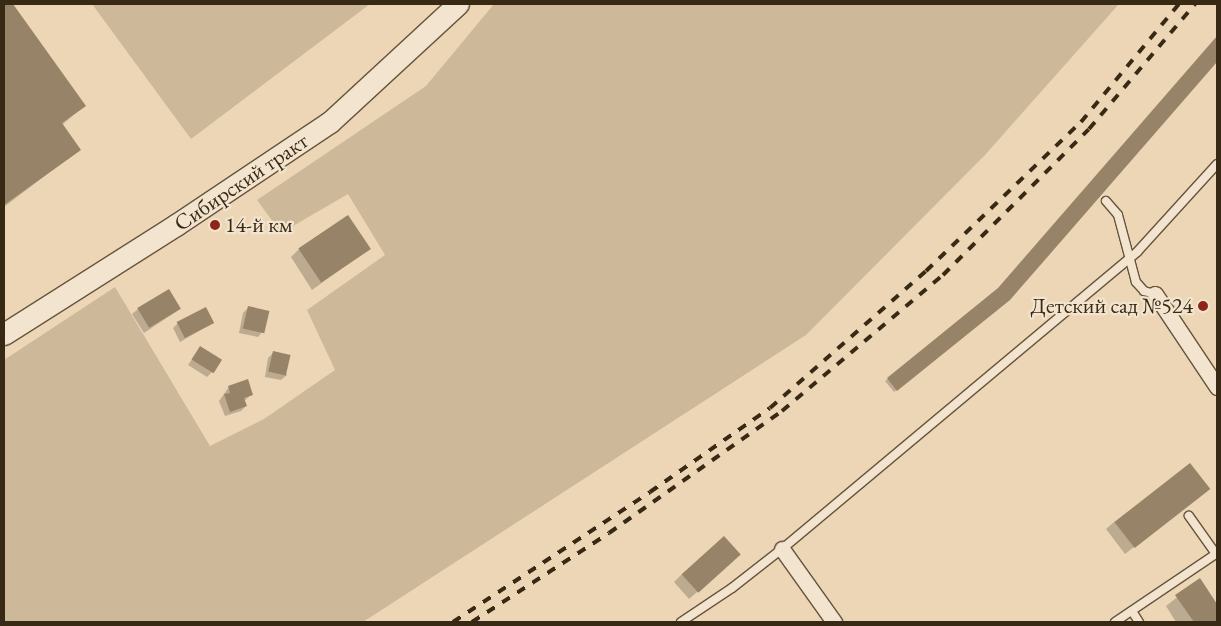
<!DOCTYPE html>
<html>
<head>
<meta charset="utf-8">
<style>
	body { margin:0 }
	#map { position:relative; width:1221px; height:626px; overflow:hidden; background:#ecd6b5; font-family:"EB Garamond",serif }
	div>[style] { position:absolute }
	.green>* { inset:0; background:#cdb99a }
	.shadow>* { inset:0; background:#0003 }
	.building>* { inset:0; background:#968368; transform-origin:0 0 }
	.roads { filter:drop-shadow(1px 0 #65543d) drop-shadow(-1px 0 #65543d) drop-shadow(0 1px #65543d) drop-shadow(0 -1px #65543d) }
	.lane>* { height:8px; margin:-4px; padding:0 4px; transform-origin:4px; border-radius:4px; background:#f3e4cf }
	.street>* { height:15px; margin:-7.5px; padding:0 7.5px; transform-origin:7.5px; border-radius:7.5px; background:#f3e4cf }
	.secondary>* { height:21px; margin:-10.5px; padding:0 10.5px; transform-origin:10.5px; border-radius:10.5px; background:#f3e4cf }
	.rail>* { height:4px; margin-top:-2px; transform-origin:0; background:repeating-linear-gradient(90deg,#382915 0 9px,transparent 0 18px) }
	.dots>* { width:14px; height:14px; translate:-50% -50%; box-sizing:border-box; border:2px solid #f3e4cf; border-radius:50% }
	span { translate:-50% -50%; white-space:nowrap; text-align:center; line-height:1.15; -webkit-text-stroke:4.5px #f3e4cf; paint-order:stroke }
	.street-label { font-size:22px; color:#382915 }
	.poi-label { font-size:22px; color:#382915 }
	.left { translate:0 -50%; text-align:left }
	.right { translate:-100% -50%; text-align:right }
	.frame { position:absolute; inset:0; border:5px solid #382915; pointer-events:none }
</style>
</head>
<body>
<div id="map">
	<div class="green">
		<i style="clip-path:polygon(92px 4px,370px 4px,191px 139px)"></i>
		<i style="clip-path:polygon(494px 4px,1119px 4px,985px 155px,806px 335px,363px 622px,4px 622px,4px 360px,115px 287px,210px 446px,264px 419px,335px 370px,307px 310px,385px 255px,348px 194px,281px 233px,257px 200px,426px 86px)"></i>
	</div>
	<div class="shadow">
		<i style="clip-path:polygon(4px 4px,11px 4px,84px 106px,62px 125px,80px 149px,4px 207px)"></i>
		<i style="clip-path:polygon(1217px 38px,1217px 60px,1009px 299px,894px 392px,885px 381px,998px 290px)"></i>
		<i style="clip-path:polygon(369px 249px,312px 290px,291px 257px,298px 250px)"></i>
		<i style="clip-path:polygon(248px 308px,263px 331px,258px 337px,239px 333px,243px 313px)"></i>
		<i style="clip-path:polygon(138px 309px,180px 309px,144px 333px,132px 314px)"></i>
		<i style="clip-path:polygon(178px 323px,213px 323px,180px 342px,173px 328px)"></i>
		<i style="clip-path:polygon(200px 348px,212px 372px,207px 377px,188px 365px)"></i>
		<i style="clip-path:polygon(273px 353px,287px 375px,281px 380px,265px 377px,268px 358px)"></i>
		<i style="clip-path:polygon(229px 387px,251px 395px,244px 401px,246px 406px,241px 411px,225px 416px,219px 401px)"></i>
		<i style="clip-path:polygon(1208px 489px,1125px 554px,1106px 529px,1114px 522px)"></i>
		<i style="clip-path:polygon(731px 563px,689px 599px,674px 582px,682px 574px)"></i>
		<i style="clip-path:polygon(1199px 580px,1217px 607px,1217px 622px,1176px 622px,1166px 606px)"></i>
	</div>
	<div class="building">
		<i style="clip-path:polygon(4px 4px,13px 4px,86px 106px,62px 123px,81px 150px,4px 205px)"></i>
		<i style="clip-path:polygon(1217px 36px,1217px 62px,1010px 300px,897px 391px,887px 378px,998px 288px)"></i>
		<i style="left:348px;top:215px;width:41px;height:60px;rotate:56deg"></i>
		<i style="left:169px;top:289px;width:23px;height:37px;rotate:59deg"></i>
		<i style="left:248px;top:306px;width:22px;height:23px;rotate:13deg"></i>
		<i style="left:206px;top:307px;width:18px;height:33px;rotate:63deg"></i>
		<i style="left:200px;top:346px;width:26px;height:16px;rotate:32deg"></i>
		<i style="left:273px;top:351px;width:18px;height:21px;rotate:13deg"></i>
		<i style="clip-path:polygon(248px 379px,253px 395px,244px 398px,247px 406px,230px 412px,224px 394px,230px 393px,228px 386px)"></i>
		<i style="left:1190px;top:463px;width:33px;height:96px;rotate:52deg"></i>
		<i style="left:724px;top:536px;width:25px;height:57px;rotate:48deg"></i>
		<i style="clip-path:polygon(1200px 578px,1217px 604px,1217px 622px,1194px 622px,1175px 595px)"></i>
	</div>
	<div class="roads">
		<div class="lane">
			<i style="left:1106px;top:201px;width:18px;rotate:49deg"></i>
			<i style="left:1118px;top:215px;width:69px;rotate:75deg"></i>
			<i style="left:1136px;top:282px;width:12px;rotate:48deg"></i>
			<i style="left:1144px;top:291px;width:11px;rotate:15deg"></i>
			<i style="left:1132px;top:611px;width:13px;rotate:58deg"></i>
			<i style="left:681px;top:622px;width:61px;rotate:-33.7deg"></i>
			<i style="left:732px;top:588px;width:63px;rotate:-38deg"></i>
			<i style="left:782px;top:549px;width:463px;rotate:-39.9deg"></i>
			<i style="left:1137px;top:252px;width:119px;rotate:-47.7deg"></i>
			<i style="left:1115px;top:622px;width:122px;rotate:-34deg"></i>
			<i style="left:1216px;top:554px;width:47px;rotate:-125.4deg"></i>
		</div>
		<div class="street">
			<i style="left:1155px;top:294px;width:112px;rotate:56.3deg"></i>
			<i style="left:782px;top:549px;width:90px;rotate:54.5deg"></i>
		</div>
		<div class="secondary">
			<i style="left:4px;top:334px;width:204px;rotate:-32.4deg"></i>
			<i style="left:176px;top:225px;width:185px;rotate:-33.8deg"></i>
			<i style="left:330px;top:122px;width:174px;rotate:-42.7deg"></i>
		</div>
	</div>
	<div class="rail">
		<i style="left:453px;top:622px;width:236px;rotate:-33.4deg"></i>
		<i style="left:650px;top:492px;width:146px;rotate:-35deg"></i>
		<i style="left:770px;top:408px;width:208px;rotate:-41.3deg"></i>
		<i style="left:926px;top:271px;width:215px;rotate:-43.9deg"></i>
		<i style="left:1081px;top:122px;width:153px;rotate:-50.3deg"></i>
		<i style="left:472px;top:622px;width:163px;rotate:-33deg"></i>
		<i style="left:609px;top:533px;width:212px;rotate:-35.2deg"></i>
		<i style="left:782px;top:411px;width:211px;rotate:-40.2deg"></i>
		<i style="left:943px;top:275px;width:206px;rotate:-45deg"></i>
		<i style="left:1089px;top:129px;width:164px;rotate:-49.7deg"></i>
	</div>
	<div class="dots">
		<i style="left:215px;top:225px;background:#8f2418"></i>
		<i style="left:1203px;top:306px;background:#8f2418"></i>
	</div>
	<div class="street-label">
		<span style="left:241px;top:182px;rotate:-34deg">Сибирский тракт</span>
	</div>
	<div class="poi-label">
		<span class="left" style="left:225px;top:225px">14-й км</span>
		<span class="right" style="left:1193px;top:306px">Детский сад №524</span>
	</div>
	<div class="frame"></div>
</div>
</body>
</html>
